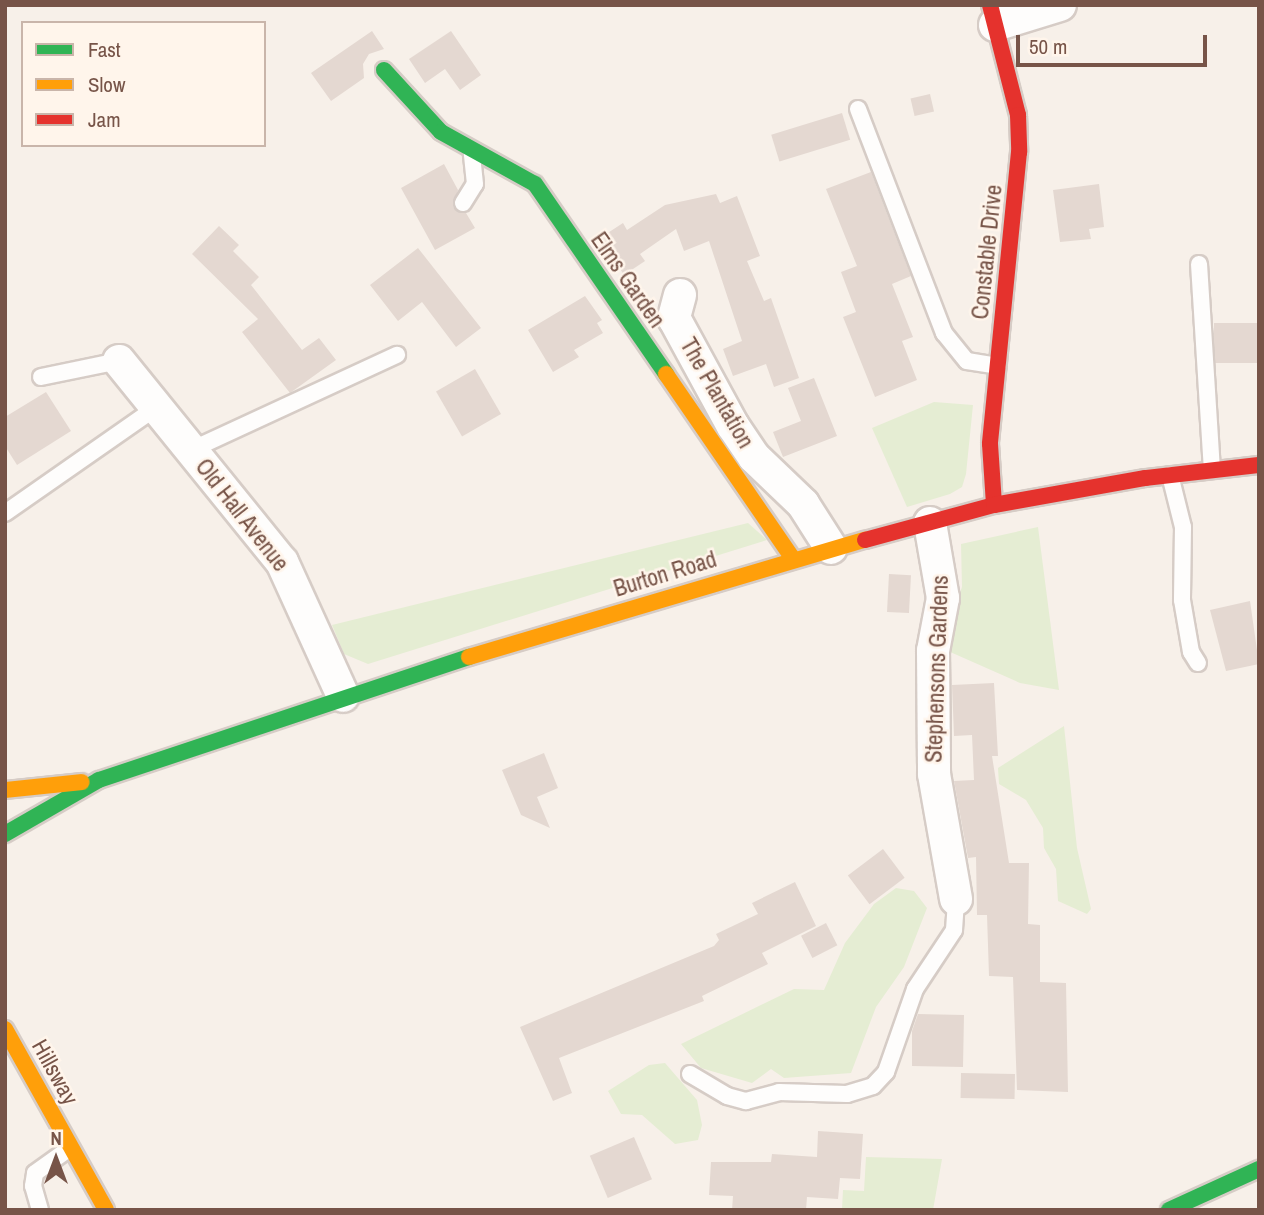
<!DOCTYPE html>
<html>
<head>
<meta charset="utf-8">
<style>
	body { margin:0 }
	#map { position:relative; width:1264px; height:1215px; overflow:hidden; background:#f7f0e9; font-family:"Archivo Narrow",sans-serif }
	div>[style] { position:absolute }
	.green>* { inset:0; background:#e5edd3 }
	.building>* { inset:0; background:#e4d8d1; transform-origin:0 0 }
	.roads { filter:drop-shadow(2px 0 #d6ccc6) drop-shadow(-2px 0 #d6ccc6) drop-shadow(0 2px #d6ccc6) drop-shadow(0 -2px #d6ccc6) }
	.lane>* { height:16px; margin:-8px; padding:0 8px; transform-origin:8px; border-radius:8px; background:#fefdfc }
	.street>* { height:32px; margin:-16px; padding:0 16px; transform-origin:16px; border-radius:16px; background:#fefdfc }
	.fast>* { height:16px; margin:-8px; padding:0 8px; transform-origin:8px; border-radius:8px; background:#30b455 }
	.slow>* { height:16px; margin:-8px; padding:0 8px; transform-origin:8px; border-radius:8px; background:#ff9f0a }
	.jam>* { height:16px; margin:-8px; padding:0 8px; transform-origin:8px; border-radius:8px; background:#e5322d }
	span { translate:-50% -50%; white-space:nowrap; text-align:center; line-height:1.15; -webkit-text-stroke:5px #fff5eb; paint-order:stroke }
	.street-label { font-size:23px; color:#775448 }
	.frame { position:absolute; inset:0; border:7px solid #775448; pointer-events:none }
	.legend { position:absolute; left:21px; top:21px; width:245px; height:126px; box-sizing:border-box; background:#fff5eb; border:2px solid #c9b5aa; margin:0; padding:9px 12px; list-style:none; font-size:21px; color:#775448 }
	.legend li { display:flex; align-items:center; gap:14px; height:35px }
	.legend b { width:35px; border:2px solid #c9b5aa }
	.north { position:absolute; left:21px; top:1124px; width:70px; height:70px; -webkit-text-stroke:5px #fff5eb; paint-order:stroke; rotate:0deg; font-size:19px; font-weight:700; line-height:28px; text-align:center; color:#775448 }
	.north::after { content:''; display:block; margin:auto; width:24px; height:32px; background:#775448; clip-path:polygon(50% 0,100% 100%,50% 72%,0 100%) }
	.scale { position:absolute; left:1016px; top:35px; width:191px; height:32px; box-sizing:border-box; border:4px solid #775448; border-top:0; padding-left:9px; font-size:21px; line-height:24px; white-space:nowrap; color:#775448; -webkit-text-stroke:5px #fff5eb; paint-order:stroke }
</style>
</head>
<body>
<div id="map">
	<div class="green">
		<i style="clip-path:polygon(934px 402px,973px 405px,966px 474px,962px 487px,950px 494px,907px 507px,872px 428px)"></i>
		<i style="clip-path:polygon(748px 523px,767px 540px,368px 664px,344px 654px,332px 625px)"></i>
		<i style="clip-path:polygon(1038px 527px,1059px 690px,1020px 683px,948px 651px,947px 631px,962px 587px,961px 544px)"></i>
		<i style="clip-path:polygon(1064px 726px,1077px 848px,1091px 909px,1087px 914px,1058px 901px,1056px 869px,1044px 848px,1043px 828px,1026px 800px,999px 784px,998px 768px)"></i>
		<i style="clip-path:polygon(896px 888px,914px 891px,927px 908px,904px 967px,876px 1007px,851px 1073px,784px 1078px,771px 1069px,752px 1083px,701px 1068px,681px 1044px,794px 989px,824px 990px,845px 943px,874px 904px)"></i>
		<i style="clip-path:polygon(665px 1063px,697px 1100px,702px 1125px,698px 1140px,675px 1144px,642px 1115px,621px 1114px,608px 1091px,649px 1065px)"></i>
		<i style="clip-path:polygon(866px 1157px,942px 1159px,933px 1210px,824px 1210px,842px 1209px,843px 1190px,864px 1191px)"></i>
	</div>
	<div class="building">
		<i style="clip-path:polygon(372px 31px,384px 49px,369px 54px,363px 64px,364px 78px,331px 101px,311px 73px)"></i>
		<i style="clip-path:polygon(451px 31px,481px 75px,460px 90px,445px 69px,425px 83px,409px 59px)"></i>
		<i style="left:930px;top:94px;width:18px;height:20px;rotate:77deg"></i>
		<i style="left:842px;top:113px;width:28px;height:74px;rotate:73deg"></i>
		<i style="clip-path:polygon(444px 164px,458px 190px,453px 207px,466px 213px,475px 228px,435px 250px,401px 188px)"></i>
		<i style="clip-path:polygon(871px 172px,911px 276px,892px 284px,913px 337px,902px 341px,917px 380px,875px 397px,843px 317px,856px 312px,841px 272px,857px 266px,826px 189px)"></i>
		<i style="clip-path:polygon(1099px 184px,1104px 227px,1089px 229px,1091px 239px,1060px 242px,1053px 190px)"></i>
		<i style="clip-path:polygon(716px 194px,720px 203px,737px 196px,760px 256px,747px 261px,764px 301px,771px 298px,799px 378px,774px 387px,766px 364px,733px 376px,723px 349px,742px 341px,709px 241px,684px 251px,676px 229px,640px 254px,645px 261px,624px 275px,600px 238px,623px 223px,627px 230px,665px 205px)"></i>
		<i style="clip-path:polygon(219px 226px,239px 245px,233px 251px,259px 277px,251px 285px,302px 350px,319px 338px,336px 360px,290px 393px,242px 332px,258px 319px,192px 254px)"></i>
		<i style="clip-path:polygon(418px 248px,481px 328px,456px 347px,422px 302px,398px 321px,370px 285px)"></i>
		<i style="clip-path:polygon(585px 296px,602px 320px,597px 323px,603px 333px,574px 350px,579px 357px,553px 372px,528px 330px)"></i>
		<i style="left:1259px;top:323px;width:40px;height:45px;rotate:90deg"></i>
		<i style="left:475px;top:369px;width:52px;height:45px;rotate:60deg"></i>
		<i style="clip-path:polygon(814px 378px,837px 436px,783px 457px,773px 432px,801px 421px,788px 388px)"></i>
		<i style="clip-path:polygon(46px 392px,71px 431px,17px 465px,5px 446px,5px 417px)"></i>
		<i style="left:889px;top:574px;width:22px;height:38px;rotate:3deg"></i>
		<i style="clip-path:polygon(1250px 601px,1259px 664px,1226px 671px,1210px 610px)"></i>
		<i style="clip-path:polygon(994px 683px,998px 756px,992px 756px,1009px 863px,1029px 863px,1028px 924px,1040px 925px,1040px 982px,1066px 983px,1068px 1092px,1017px 1090px,1013px 977px,989px 976px,987px 915px,977px 915px,976px 857px,968px 858px,954px 781px,974px 780px,972px 735px,954px 736px,952px 685px)"></i>
		<i style="clip-path:polygon(544px 753px,558px 788px,537px 797px,550px 828px,521px 815px,502px 770px)"></i>
		<i style="left:883px;top:849px;width:36px;height:44px;rotate:53deg"></i>
		<i style="clip-path:polygon(795px 882px,816px 926px,762px 953px,768px 964px,702px 996px,704px 1001px,559px 1058px,572px 1093px,553px 1101px,520px 1027px,714px 946px,719px 940px,716px 934px,758px 914px,752px 903px)"></i>
		<i style="left:826px;top:923px;width:25px;height:28px;rotate:63deg"></i>
		<i style="clip-path:polygon(918px 1014px,964px 1015px,963px 1067px,912px 1066px,912px 1031px)"></i>
		<i style="left:961px;top:1073px;width:54px;height:25px;rotate:1deg"></i>
		<i style="clip-path:polygon(818px 1131px,863px 1134px,860px 1179px,840px 1178px,838px 1199px,807px 1197px,806px 1210px,732px 1210px,733px 1196px,709px 1195px,711px 1162px,771px 1162px,772px 1154px,817px 1157px)"></i>
		<i style="left:634px;top:1137px;width:46px;height:48px;rotate:67deg"></i>
	</div>
	<div class="roads">
		<div class="lane">
			<i style="left:858px;top:109px;width:240px;rotate:69deg"></i>
			<i style="left:944px;top:333px;width:36px;rotate:51deg"></i>
			<i style="left:967px;top:361px;width:31px;rotate:9deg"></i>
			<i style="left:463px;top:203px;width:22px;rotate:-58deg"></i>
			<i style="left:475px;top:184px;width:31px;rotate:-96deg"></i>
			<i style="left:1199px;top:264px;width:206px;rotate:86.4deg"></i>
			<i style="left:41px;top:377px;width:80px;rotate:-11.6deg"></i>
			<i style="left:191px;top:450px;width:227px;rotate:-24.8deg"></i>
			<i style="left:1170px;top:475px;width:54px;rotate:76deg"></i>
			<i style="left:1183px;top:527px;width:73px;rotate:90.8deg"></i>
			<i style="left:1182px;top:600px;width:53px;rotate:80.2deg"></i>
			<i style="left:1191px;top:652px;width:13px;rotate:58deg"></i>
			<i style="left:5px;top:513px;width:185px;rotate:-34.9deg"></i>
			<i style="left:690px;top:1074px;width:43px;rotate:30.7deg"></i>
			<i style="left:727px;top:1096px;width:20px;rotate:15deg"></i>
			<i style="left:746px;top:1101px;width:34px;rotate:-15deg"></i>
			<i style="left:779px;top:1092px;width:68px;rotate:1.7deg"></i>
			<i style="left:847px;top:1094px;width:27px;rotate:-17deg"></i>
			<i style="left:873px;top:1086px;width:19px;rotate:-47deg"></i>
			<i style="left:886px;top:1072px;width:88px;rotate:-70.7deg"></i>
			<i style="left:915px;top:989px;width:71px;rotate:-56.5deg"></i>
			<i style="left:954px;top:930px;width:31px;rotate:-86deg"></i>
			<i style="left:40px;top:1210px;width:25px;rotate:-106deg"></i>
			<i style="left:33px;top:1186px;width:13px;rotate:-81deg"></i>
			<i style="left:35px;top:1173px;width:43px;rotate:-35.5deg"></i>
		</div>
		<div class="street">
			<i style="left:995px;top:25px;width:68px;rotate:-17.1deg"></i>
			<i style="left:680px;top:295px;width:24px;rotate:105deg"></i>
			<i style="left:674px;top:318px;width:123px;rotate:61.4deg"></i>
			<i style="left:733px;top:426px;width:37px;rotate:56deg"></i>
			<i style="left:754px;top:457px;width:68px;rotate:43.8deg"></i>
			<i style="left:803px;top:504px;width:52px;rotate:57.5deg"></i>
			<i style="left:119px;top:361px;width:259px;rotate:51deg"></i>
			<i style="left:282px;top:562px;width:147px;rotate:65.5deg"></i>
			<i style="left:930px;top:523px;width:76px;rotate:80.2deg"></i>
			<i style="left:943px;top:598px;width:54px;rotate:100.7deg"></i>
			<i style="left:933px;top:651px;width:123px;rotate:89.5deg"></i>
			<i style="left:934px;top:774px;width:127px;rotate:80deg"></i>
		</div>
		<div class="fast">
			<i style="left:384px;top:70px;width:84px;rotate:47.4deg"></i>
			<i style="left:441px;top:132px;width:107px;rotate:29deg"></i>
			<i style="left:535px;top:184px;width:231px;rotate:55.4deg"></i>
			<i style="left:5px;top:834px;width:108px;rotate:-29.9deg"></i>
			<i style="left:99px;top:780px;width:390px;rotate:-18.4deg"></i>
			<i style="left:1169px;top:1210px;width:99px;rotate:-24.5deg"></i>
		</div>
		<div class="slow">
			<i style="left:666px;top:374px;width:224px;rotate:55.5deg"></i>
			<i style="left:469px;top:657px;width:413px;rotate:-16.5deg"></i>
			<i style="left:5px;top:790px;width:77px;rotate:-5.9deg"></i>
			<i style="left:5px;top:1029px;width:207px;rotate:60.8deg"></i>
		</div>
		<div class="jam">
			<i style="left:990px;top:5px;width:114px;rotate:75.7deg"></i>
			<i style="left:1018px;top:115px;width:37px;rotate:88deg"></i>
			<i style="left:1019px;top:152px;width:293px;rotate:95.7deg"></i>
			<i style="left:990px;top:444px;width:61px;rotate:86.2deg"></i>
			<i style="left:865px;top:540px;width:134px;rotate:-15.2deg"></i>
			<i style="left:994px;top:505px;width:154px;rotate:-10.1deg"></i>
			<i style="left:1146px;top:478px;width:114px;rotate:-6.6deg"></i>
		</div>
	</div>
	<div class="street-label">
		<span style="left:987px;top:252px;rotate:-84deg">Constable Drive</span>
		<span style="left:628px;top:280px;rotate:55deg">Elms Garden</span>
		<span style="left:717px;top:393px;rotate:60deg">The Plantation</span>
		<span style="left:242px;top:515px;rotate:52deg">Old Hall Avenue</span>
		<span style="left:665px;top:574px;rotate:-17deg">Burton Road</span>
		<span style="left:937px;top:669px;rotate:-88deg">Stephensons Gardens</span>
		<span style="left:55px;top:1072px;rotate:61deg">Hillsway</span>
	</div>
	<div class="frame"></div>
	<ul class="legend">
	<li><b style="height:9px;background:#30b455"></b>Fast</li>
	<li><b style="height:9px;background:#ff9f0a"></b>Slow</li>
	<li><b style="height:9px;background:#e5322d"></b>Jam</li>
	</ul>
	<div class="north">N</div>
	<div class="scale">50 m</div>
</div>
</body>
</html>
